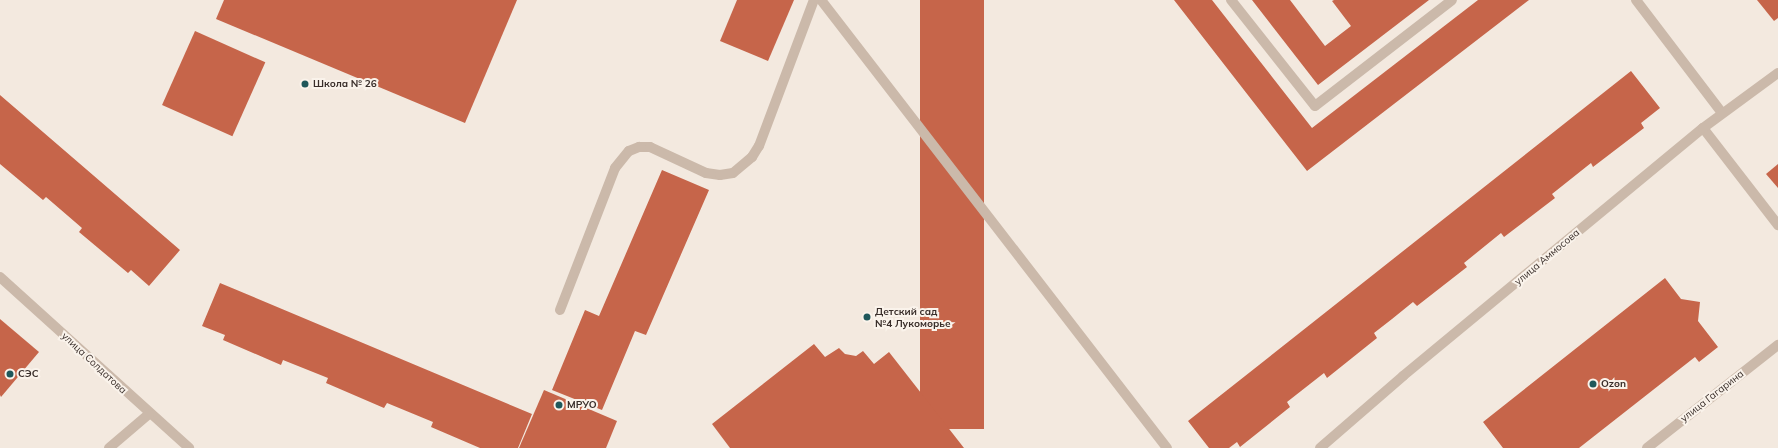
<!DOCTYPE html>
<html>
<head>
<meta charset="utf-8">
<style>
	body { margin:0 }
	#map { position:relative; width:1778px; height:448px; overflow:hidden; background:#f3e9df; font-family:Mulish,sans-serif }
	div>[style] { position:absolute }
	.building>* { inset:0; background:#c6654a; transform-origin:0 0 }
	.minor>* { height:10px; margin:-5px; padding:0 5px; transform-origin:5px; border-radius:5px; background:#cbb9aa }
	.dots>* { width:11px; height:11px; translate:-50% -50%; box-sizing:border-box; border:2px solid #faf3eb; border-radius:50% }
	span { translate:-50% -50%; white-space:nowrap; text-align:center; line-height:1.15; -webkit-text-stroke:4px #faf3eb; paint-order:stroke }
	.poi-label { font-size:10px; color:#392e2a; font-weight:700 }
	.left { translate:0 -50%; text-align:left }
	.street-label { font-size:10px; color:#392e2a }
</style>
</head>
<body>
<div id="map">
	<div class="building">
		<i style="clip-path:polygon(224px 0,517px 0,465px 123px,216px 19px)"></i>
		<i style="clip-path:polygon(737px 0,794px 0,768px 61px,720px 41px)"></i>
		<i style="left:920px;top:0;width:64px;height:429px"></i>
		<i style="clip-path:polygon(1174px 0,1212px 0,1312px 128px,1478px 0,1529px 0,1307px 171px)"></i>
		<i style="clip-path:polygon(1252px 0,1290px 0,1325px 46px,1351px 26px,1332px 1px,1334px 0,1429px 0,1318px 85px)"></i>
		<i style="clip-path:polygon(1757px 0,1778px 0,1778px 18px,1774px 21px)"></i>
		<i style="left:195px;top:31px;width:77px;height:81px;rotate:24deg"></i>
		<i style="clip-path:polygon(1631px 71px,1660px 108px,1641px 123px,1644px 128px,1593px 167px,1591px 163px,1552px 194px,1555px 198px,1504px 237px,1501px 233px,1464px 263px,1467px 267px,1417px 306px,1413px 302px,1392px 319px,1374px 333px,1377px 338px,1327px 378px,1324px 373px,1287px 402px,1290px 407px,1240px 447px,1237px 442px,1229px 448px,1209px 448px,1188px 421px)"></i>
		<i style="clip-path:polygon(0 95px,180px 250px,149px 286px,131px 270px,128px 273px,79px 232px,82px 228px,46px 197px,43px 200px,0 164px)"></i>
		<i style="clip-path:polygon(1778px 164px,1778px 188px,1766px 174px)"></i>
		<i style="clip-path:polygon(662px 170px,709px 190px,646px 335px,635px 331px,602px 410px,552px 390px,585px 310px,599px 316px)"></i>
		<i style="clip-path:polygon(1665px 278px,1681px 299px,1700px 302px,1698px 321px,1718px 347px,1699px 362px,1695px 357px,1579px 448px,1503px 448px,1483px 422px)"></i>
		<i style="clip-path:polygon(220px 283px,532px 414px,518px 448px,480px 448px,431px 427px,433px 422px,387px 403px,384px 408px,326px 383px,328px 378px,283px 360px,281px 365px,223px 340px,225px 335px,202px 326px)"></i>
		<i style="clip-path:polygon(0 319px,39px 352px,1px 397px,0 395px)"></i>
		<i style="clip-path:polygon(814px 344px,825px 357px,839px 348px,845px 354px,856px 356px,863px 351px,874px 364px,889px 352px,964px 448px,730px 448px,712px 424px)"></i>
		<i style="clip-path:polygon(544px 390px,617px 421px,606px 448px,519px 448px)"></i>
	</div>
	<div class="minor">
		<i style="left:821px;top:0;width:566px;rotate:52.32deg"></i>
		<i style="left:1231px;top:0;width:135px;rotate:51.6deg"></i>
		<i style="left:1315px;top:106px;width:173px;rotate:-37.7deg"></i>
		<i style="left:1636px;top:0;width:142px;rotate:52.7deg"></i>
		<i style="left:1703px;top:128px;width:123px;rotate:52.3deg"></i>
		<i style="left:0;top:277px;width:255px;rotate:42.1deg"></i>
		<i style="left:560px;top:310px;width:152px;rotate:-68.8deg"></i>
		<i style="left:615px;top:168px;width:22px;rotate:-51deg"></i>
		<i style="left:629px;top:151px;width:11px;rotate:-22deg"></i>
		<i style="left:639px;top:147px;width:11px"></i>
		<i style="left:650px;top:147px;width:62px;rotate:24.9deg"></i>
		<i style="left:706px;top:173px;width:14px;rotate:8deg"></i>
		<i style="left:720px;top:175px;width:13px;rotate:-9deg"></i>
		<i style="left:733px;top:173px;width:25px;rotate:-40deg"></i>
		<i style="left:752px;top:157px;width:13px;rotate:-58deg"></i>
		<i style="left:759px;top:146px;width:156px;rotate:-69.4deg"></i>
		<i style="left:109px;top:448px;width:52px;rotate:-40.4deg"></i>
		<i style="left:1320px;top:448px;width:110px;rotate:-40.9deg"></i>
		<i style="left:1403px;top:376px;width:389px;rotate:-39.6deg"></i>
		<i style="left:1703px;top:128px;width:93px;rotate:-36.3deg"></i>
		<i style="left:1647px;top:448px;width:167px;rotate:-38.2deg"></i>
	</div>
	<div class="dots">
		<i style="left:305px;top:84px;background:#1f585b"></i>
		<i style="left:867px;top:317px;background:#1f585b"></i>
		<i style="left:10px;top:374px;background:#1f585b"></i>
		<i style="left:1593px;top:384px;background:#1f585b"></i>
		<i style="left:559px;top:405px;background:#1f585b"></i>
	</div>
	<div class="poi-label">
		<span class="left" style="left:313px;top:84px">Школа № 26</span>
		<span class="left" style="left:875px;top:317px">Детский сад<br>№4 Лукоморье</span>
		<span class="left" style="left:18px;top:374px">СЭС</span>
		<span class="left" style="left:1601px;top:384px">Ozon</span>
		<span class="left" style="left:567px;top:405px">МРУО</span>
	</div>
	<div class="street-label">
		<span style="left:1547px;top:257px;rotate:-40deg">улица Аммосова</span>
		<span style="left:94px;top:363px;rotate:43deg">улица Солдатова</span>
		<span style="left:1712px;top:396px;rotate:-38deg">улица Гагарина</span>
	</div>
</div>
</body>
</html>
